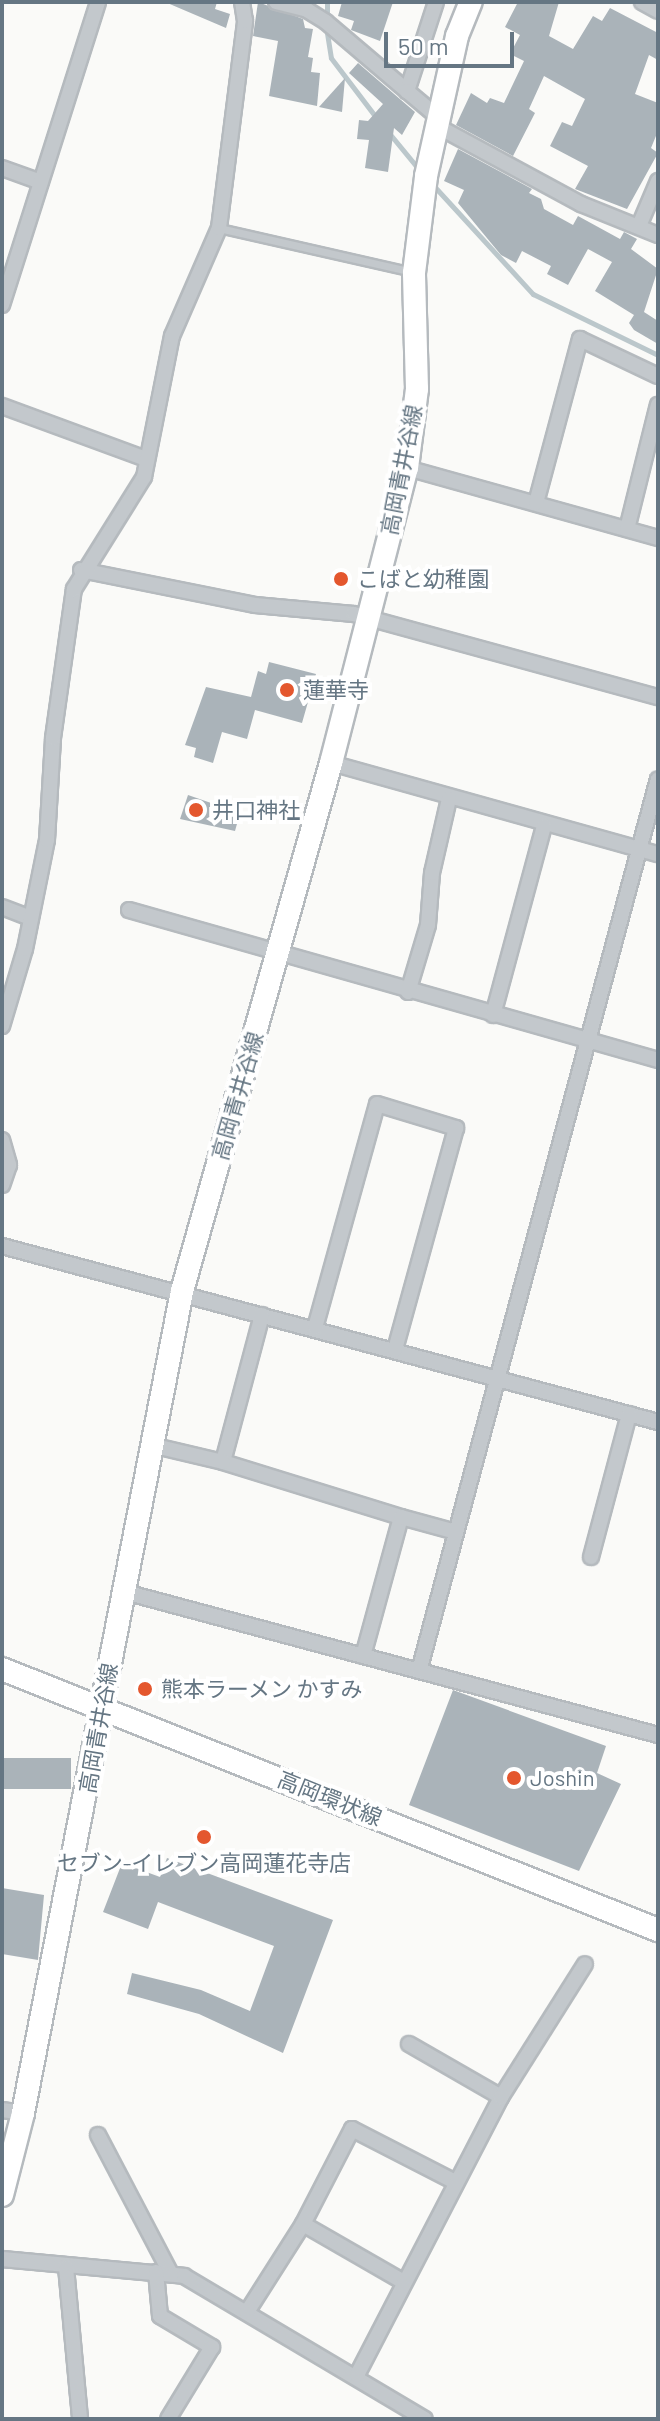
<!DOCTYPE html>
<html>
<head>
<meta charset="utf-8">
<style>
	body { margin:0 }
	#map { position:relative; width:660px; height:2421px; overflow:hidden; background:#fafaf8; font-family:Barlow,"Noto Sans JP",sans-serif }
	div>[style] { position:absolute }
	.stream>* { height:5px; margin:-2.5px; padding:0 2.5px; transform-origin:2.5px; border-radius:2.5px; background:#bbc7cb }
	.building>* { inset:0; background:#aab3b9; transform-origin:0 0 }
	.roads { filter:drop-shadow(2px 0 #b5babe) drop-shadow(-2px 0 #b5babe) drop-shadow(0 2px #b5babe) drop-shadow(0 -2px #b5babe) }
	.service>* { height:7px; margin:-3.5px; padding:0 3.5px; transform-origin:3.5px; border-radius:3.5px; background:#c3c8cc }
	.minor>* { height:14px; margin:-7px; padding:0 7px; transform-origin:7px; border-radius:7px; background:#c3c8cc }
	.primary>* { height:22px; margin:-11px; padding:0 11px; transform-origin:11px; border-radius:11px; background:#fff }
	.dots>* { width:22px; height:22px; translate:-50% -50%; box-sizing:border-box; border:4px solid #fff; border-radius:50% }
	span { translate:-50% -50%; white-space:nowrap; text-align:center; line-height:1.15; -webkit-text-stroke:8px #fff; paint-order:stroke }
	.street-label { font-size:22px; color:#657683 }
	.poi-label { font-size:22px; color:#657683 }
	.left { translate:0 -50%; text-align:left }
	.frame { position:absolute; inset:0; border:4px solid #657683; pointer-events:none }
	.scale { position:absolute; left:384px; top:32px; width:130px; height:36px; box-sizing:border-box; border:4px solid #657683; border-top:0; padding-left:10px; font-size:24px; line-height:28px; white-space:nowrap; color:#657683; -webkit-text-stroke:6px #fff; paint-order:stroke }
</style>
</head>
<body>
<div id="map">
	<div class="stream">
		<i style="left:327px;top:14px;width:12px;rotate:-90deg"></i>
		<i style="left:327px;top:33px;width:25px;rotate:81deg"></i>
		<i style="left:331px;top:58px;width:78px;rotate:52.8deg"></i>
		<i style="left:389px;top:133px;width:50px;rotate:50.6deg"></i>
		<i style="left:433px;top:185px;width:148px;rotate:47.5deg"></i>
		<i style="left:533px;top:294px;width:139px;rotate:26deg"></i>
	</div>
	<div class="building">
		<i style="clip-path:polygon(165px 2px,217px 2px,215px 9px,230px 14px,226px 28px)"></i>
		<i style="clip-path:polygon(258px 2px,303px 19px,305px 28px,313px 29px,308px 57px,313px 58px,311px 72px,320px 73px,317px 106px,269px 96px,278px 41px,253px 36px)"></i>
		<i style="clip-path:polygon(342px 2px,393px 2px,380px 41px,351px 30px,354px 21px,338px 16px)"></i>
		<i style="clip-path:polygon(518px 2px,559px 2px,549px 36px,573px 49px,593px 16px,602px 21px,610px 8px,658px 33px,658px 60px,649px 55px,635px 94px,658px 103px,658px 131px,651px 148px,658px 153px,627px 209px,575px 189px,588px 166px,550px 146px,562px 122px,572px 126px,585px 99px,544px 76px,529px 109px,535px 113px,513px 156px,456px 125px,471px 93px,487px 103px,490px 98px,504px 103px,524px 61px,510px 54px,520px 35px,505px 27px)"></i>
		<i style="clip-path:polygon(358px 63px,415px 112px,402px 135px,394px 128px,388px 172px,365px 168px,369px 140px,357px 139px,359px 120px,368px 121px,383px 104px,349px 73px)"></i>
		<i style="clip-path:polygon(345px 78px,342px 112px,319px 107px)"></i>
		<i style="clip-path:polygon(458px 149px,532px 189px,529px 193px,541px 199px,544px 209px,573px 225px,578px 216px,620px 239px,624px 232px,637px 239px,631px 249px,658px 269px,644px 312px,658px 321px,658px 344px,634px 330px,629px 323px,634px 315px,595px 291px,612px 262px,588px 249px,568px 285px,547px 274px,551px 266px,522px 251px,516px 263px,501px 255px,458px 203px,464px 190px,444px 181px)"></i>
		<i style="clip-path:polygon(269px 662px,316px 674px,302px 723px,255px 710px,247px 739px,222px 732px,213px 763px,194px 757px,196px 748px,185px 745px,206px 687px,251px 697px,258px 671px,266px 674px)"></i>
		<i style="clip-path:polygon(188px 795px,240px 813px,235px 831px,180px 819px)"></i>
		<i style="clip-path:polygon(453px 1690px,606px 1746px,597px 1773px,621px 1784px,579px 1871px,409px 1805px)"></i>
		<i style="left:71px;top:1758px;width:31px;height:69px;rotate:90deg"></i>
		<i style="clip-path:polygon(167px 1858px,333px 1920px,283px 2053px,199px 2014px,127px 1994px,132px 1973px,201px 1990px,250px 2011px,274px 1946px,158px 1902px,148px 1929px,103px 1912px,122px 1863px,160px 1877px)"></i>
		<i style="clip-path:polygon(2px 1888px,44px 1895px,38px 1960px,2px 1954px)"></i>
	</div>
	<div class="roads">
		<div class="service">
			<i style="left:219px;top:228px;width:198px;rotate:12.8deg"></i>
		</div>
		<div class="minor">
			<i style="left:276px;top:2px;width:32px;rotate:14deg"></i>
			<i style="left:307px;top:10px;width:22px;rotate:32deg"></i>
			<i style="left:326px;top:22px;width:106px;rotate:40.4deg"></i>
			<i style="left:436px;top:2px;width:94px;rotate:108deg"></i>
			<i style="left:407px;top:91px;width:39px;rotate:40deg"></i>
			<i style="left:642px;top:2px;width:18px;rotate:29deg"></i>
			<i style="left:435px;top:125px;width:166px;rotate:28.4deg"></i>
			<i style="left:581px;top:204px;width:83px;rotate:21.9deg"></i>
			<i style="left:2px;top:168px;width:41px;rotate:19.7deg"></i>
			<i style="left:639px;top:226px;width:49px;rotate:-67.1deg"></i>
			<i style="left:2px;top:305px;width:318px;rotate:-72.4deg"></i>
			<i style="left:2px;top:406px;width:153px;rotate:20.2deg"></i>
			<i style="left:407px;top:468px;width:261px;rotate:15.6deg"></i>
			<i style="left:536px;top:503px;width:170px;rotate:-75deg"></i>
			<i style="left:580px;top:339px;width:86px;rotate:25.4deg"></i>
			<i style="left:627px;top:529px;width:128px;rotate:-76deg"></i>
			<i style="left:81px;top:570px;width:177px;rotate:11.4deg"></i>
			<i style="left:255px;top:605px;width:99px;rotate:5.2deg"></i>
			<i style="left:354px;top:614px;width:315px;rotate:15.3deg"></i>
			<i style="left:331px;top:763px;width:339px;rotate:15.6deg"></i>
			<i style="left:2px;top:907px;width:31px;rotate:21deg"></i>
			<i style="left:129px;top:910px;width:550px;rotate:15.83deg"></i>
			<i style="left:408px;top:992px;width:70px;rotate:-73.4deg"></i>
			<i style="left:428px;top:925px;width:52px;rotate:-85.6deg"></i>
			<i style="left:432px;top:873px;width:76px;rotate:-77.1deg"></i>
			<i style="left:493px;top:1015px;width:196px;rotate:-74.9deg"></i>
			<i style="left:2px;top:1026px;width:80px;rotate:-73.4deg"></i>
			<i style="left:25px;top:949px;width:111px;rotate:-78.6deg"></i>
			<i style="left:47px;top:840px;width:102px;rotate:-86.6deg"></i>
			<i style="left:53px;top:738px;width:150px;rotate:-82deg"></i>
			<i style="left:74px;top:589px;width:132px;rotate:-58deg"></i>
			<i style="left:144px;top:477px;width:144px;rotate:-78.8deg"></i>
			<i style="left:172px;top:336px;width:118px;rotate:-66.5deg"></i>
			<i style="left:219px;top:228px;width:209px;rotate:-82.8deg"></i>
			<i style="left:245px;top:21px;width:19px;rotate:-99deg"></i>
			<i style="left:2px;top:1140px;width:26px;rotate:74deg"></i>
			<i style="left:9px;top:1165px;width:21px;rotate:109deg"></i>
			<i style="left:2px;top:1246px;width:679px;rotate:15.02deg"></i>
			<i style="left:262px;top:1315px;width:152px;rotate:104.9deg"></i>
			<i style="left:223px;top:1462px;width:186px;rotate:17.2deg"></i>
			<i style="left:315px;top:1328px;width:232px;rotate:-74.5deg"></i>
			<i style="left:377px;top:1104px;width:83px;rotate:16.9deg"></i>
			<i style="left:456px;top:1128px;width:230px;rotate:105.4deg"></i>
			<i style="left:151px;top:1445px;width:74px;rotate:13.3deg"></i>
			<i style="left:591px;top:1557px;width:148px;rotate:-75.1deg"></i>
			<i style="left:121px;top:1591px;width:556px;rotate:15.01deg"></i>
			<i style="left:363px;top:1656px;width:144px;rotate:-74.7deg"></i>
			<i style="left:401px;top:1517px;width:57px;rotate:15.3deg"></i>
			<i style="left:419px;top:1671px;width:923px;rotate:-75deg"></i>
			<i style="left:409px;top:2044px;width:106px;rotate:29.9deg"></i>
			<i style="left:2px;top:2110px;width:21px;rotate:8deg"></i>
			<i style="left:98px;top:2135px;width:157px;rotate:62.3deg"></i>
			<i style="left:303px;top:2224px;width:116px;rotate:29.9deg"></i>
			<i style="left:2px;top:2259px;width:183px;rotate:5.3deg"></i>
			<i style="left:184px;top:2276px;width:280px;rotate:30.7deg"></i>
			<i style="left:66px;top:2267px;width:153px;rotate:84.7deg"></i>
			<i style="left:156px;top:2272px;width:44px;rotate:84.8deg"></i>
			<i style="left:160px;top:2316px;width:61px;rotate:30.8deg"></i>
			<i style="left:212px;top:2347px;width:84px;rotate:121.4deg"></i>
			<i style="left:247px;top:2312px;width:104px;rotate:-57.5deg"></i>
			<i style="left:303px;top:2224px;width:107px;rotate:-62.7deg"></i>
			<i style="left:352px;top:2129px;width:116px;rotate:27.2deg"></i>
			<i style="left:357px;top:2375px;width:313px;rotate:-62.6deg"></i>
			<i style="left:501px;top:2097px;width:157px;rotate:-57.7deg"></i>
		</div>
		<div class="primary">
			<i style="left:2px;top:1669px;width:706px;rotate:21.7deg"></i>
			<i style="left:2px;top:2195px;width:85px;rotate:-75.6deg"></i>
			<i style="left:23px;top:2113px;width:837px;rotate:-79.05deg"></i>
			<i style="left:182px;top:1291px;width:549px;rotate:-74.24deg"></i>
			<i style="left:331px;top:763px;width:305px;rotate:-75.6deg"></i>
			<i style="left:407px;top:468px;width:80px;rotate:-82.8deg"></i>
			<i style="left:417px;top:389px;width:116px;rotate:-91.5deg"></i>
			<i style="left:414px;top:273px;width:98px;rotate:-82.9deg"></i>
			<i style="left:426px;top:176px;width:143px;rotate:-77.5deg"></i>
			<i style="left:457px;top:36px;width:37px;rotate:-68deg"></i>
		</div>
	</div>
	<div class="dots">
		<i style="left:341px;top:579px;background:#e4572e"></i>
		<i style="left:287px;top:690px;background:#e4572e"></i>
		<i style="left:196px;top:810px;background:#e4572e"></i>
		<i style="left:145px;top:1689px;background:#e4572e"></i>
		<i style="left:514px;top:1778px;background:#e4572e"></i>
		<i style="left:204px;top:1837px;background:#e4572e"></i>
	</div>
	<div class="street-label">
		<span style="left:401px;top:470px;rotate:-79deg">高岡青井谷線</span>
		<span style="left:237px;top:1096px;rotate:-74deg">高岡青井谷線</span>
		<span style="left:98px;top:1728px;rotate:-80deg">高岡青井谷線</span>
		<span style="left:330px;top:1798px;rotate:22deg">高岡環状線</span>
	</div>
	<div class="poi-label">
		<span class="left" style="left:357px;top:579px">こばと幼稚園</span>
		<span class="left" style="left:303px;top:690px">蓮華寺</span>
		<span class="left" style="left:212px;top:810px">井口神社</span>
		<span class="left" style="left:161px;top:1689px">熊本ラーメン かすみ</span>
		<span class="left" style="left:530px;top:1778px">Joshin</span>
		<span style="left:204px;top:1863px">セブン-イレブン高岡蓮花寺店</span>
	</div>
	<div class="frame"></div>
	<div class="scale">50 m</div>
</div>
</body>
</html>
